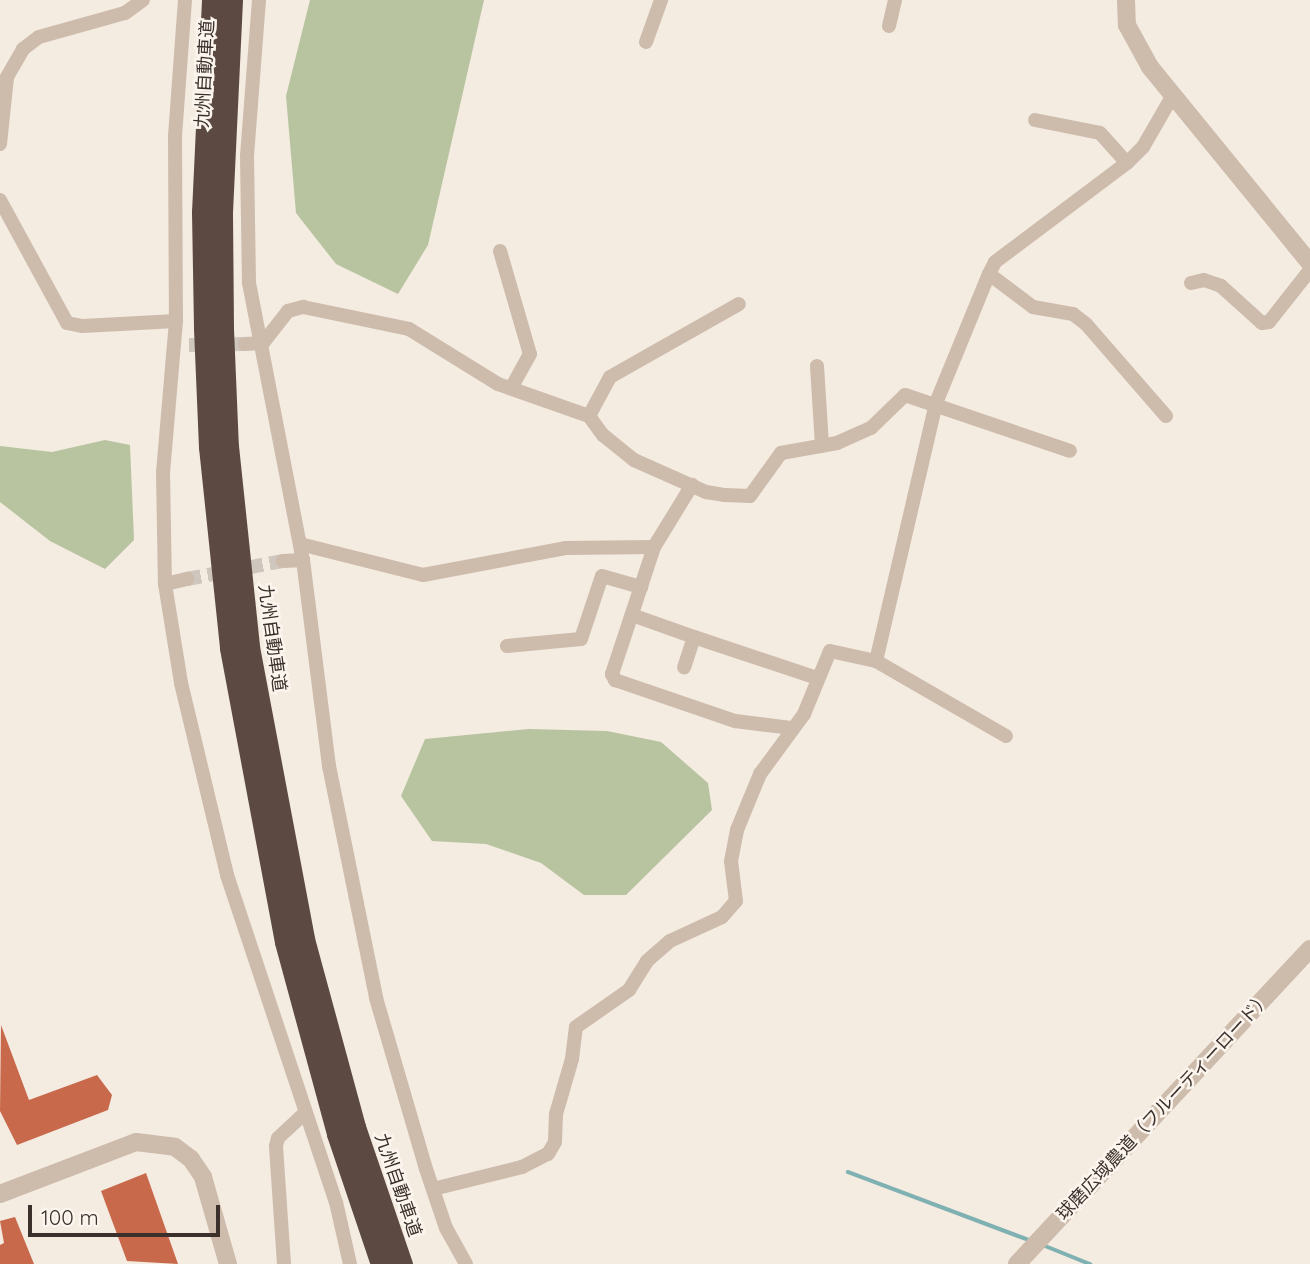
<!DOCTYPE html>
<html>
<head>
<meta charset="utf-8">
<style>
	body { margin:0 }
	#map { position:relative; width:1310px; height:1264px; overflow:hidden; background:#f4ebe1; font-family:Quicksand,"Noto Sans JP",sans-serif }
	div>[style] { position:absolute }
	.green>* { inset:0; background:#b8c4a0 }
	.stream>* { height:3.5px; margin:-1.75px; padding:0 1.75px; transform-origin:1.75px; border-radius:1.75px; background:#7fb0b2 }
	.building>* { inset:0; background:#c8694b }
	.minor-tunnel>* { height:14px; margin-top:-7px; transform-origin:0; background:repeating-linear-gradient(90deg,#cfc6bd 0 14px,transparent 0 21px) }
	.minor>* { height:14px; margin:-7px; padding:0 7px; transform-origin:7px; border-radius:7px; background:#cdbbac }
	.tertiary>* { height:18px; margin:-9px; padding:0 9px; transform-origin:9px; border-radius:9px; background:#cdbbac }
	.motorway>* { height:21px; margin:-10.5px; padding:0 10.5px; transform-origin:10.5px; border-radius:10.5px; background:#5c4a42 }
	span { translate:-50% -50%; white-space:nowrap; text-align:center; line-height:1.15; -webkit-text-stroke:5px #fbf5ee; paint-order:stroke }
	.street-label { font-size:18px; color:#3b302b }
	.scale { position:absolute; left:28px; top:1205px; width:192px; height:32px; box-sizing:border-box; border:4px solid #3b302b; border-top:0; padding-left:9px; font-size:21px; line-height:24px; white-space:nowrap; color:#3b302b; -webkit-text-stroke:5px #fbf5ee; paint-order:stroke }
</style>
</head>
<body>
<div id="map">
	<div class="green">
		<i style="clip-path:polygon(310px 0,484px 0,428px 245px,398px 294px,336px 264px,296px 213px,286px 96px)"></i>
		<i style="clip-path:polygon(105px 440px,130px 445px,134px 540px,105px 569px,50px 541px,0 502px,0 446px,52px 452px)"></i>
		<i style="clip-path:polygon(529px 729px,607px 731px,661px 742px,708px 783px,712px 810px,626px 895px,584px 895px,541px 863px,486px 844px,432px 841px,401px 796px,425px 739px)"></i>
	</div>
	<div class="stream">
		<i style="left:848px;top:1172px;width:197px;rotate:20.6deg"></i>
		<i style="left:1043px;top:1245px;width:51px;rotate:22deg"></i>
	</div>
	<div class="building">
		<i style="clip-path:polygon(1px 1025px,29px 1100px,97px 1075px,112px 1095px,108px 1110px,17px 1145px,0 1111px)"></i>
		<i style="clip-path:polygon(146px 1173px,178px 1264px,127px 1261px,101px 1191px)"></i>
		<i style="clip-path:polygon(15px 1217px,34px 1264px,0 1264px,0 1245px,4px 1243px,0 1221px)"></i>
	</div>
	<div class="minor-tunnel">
		<i style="left:189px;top:345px;width:56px;rotate:-1deg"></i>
		<i style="left:187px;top:579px;width:98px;rotate:-10.6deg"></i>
	</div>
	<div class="minor">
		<i style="left:185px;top:0;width:137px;rotate:94.2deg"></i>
		<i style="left:175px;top:137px;width:184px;rotate:89.7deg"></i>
		<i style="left:176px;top:321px;width:152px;rotate:94.9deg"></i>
		<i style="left:163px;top:472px;width:112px;rotate:89deg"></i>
		<i style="left:165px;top:584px;width:100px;rotate:80.8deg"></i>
		<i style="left:181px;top:683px;width:197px;rotate:76.5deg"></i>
		<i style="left:227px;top:875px;width:345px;rotate:71.6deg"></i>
		<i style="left:336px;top:1202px;width:64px;rotate:77.3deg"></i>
		<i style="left:259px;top:0;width:156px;rotate:94.4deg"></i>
		<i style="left:247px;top:156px;width:127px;rotate:89.1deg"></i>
		<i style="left:249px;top:283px;width:282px;rotate:79deg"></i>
		<i style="left:303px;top:560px;width:208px;rotate:82.8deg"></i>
		<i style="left:329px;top:766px;width:237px;rotate:78.5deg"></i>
		<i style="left:376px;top:998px;width:178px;rotate:73.7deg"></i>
		<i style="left:426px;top:1169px;width:62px;rotate:71.3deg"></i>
		<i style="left:446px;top:1228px;width:41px;rotate:60.9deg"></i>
		<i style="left:889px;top:26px;width:27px;rotate:-77deg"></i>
		<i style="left:646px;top:42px;width:45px;rotate:-70.3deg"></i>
		<i style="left:1035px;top:120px;width:66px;rotate:11.3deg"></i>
		<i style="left:1100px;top:133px;width:40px;rotate:48deg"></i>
		<i style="left:0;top:144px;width:67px;rotate:-84deg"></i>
		<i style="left:7px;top:77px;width:32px;rotate:-60deg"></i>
		<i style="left:23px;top:49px;width:20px;rotate:-37deg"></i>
		<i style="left:39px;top:37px;width:89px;rotate:-15.6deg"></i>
		<i style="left:125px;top:13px;width:22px;rotate:-36deg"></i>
		<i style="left:0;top:200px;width:140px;rotate:61.4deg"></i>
		<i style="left:67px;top:323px;width:16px;rotate:11deg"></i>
		<i style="left:83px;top:326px;width:93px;rotate:-3.1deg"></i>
		<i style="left:500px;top:251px;width:107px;rotate:73.8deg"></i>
		<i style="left:530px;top:354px;width:39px;rotate:119deg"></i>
		<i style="left:989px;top:274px;width:55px;rotate:36.9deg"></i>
		<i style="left:1033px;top:307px;width:41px;rotate:9.9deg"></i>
		<i style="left:1073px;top:314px;width:16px;rotate:38deg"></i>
		<i style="left:1086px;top:324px;width:122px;rotate:49deg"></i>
		<i style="left:1191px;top:283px;width:13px;rotate:-13deg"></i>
		<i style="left:1204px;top:280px;width:18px;rotate:19deg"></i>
		<i style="left:1221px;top:286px;width:55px;rotate:42.1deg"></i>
		<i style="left:1262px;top:323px;width:7px;rotate:-8deg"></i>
		<i style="left:1269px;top:322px;width:66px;rotate:-51.7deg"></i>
		<i style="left:245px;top:344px;width:18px;rotate:-3deg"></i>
		<i style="left:263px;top:343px;width:41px;rotate:-52deg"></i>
		<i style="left:288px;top:311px;width:16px;rotate:-15deg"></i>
		<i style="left:303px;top:307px;width:108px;rotate:11.7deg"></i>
		<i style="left:409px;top:329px;width:105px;rotate:31.7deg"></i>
		<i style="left:498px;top:384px;width:96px;rotate:19.4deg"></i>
		<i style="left:589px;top:416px;width:24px;rotate:54deg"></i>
		<i style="left:603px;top:435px;width:40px;rotate:39deg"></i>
		<i style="left:634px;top:460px;width:79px;rotate:24deg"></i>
		<i style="left:706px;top:492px;width:18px;rotate:9deg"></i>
		<i style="left:724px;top:495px;width:26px;rotate:2deg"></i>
		<i style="left:750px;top:496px;width:53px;rotate:-54.2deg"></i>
		<i style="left:781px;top:453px;width:57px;rotate:-10.1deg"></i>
		<i style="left:837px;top:443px;width:37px;rotate:-24deg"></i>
		<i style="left:871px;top:428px;width:47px;rotate:-44.1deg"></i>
		<i style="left:905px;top:395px;width:174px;rotate:18.7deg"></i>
		<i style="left:817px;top:366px;width:80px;rotate:86.4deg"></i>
		<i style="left:589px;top:416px;width:44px;rotate:-61.7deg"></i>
		<i style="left:610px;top:377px;width:148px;rotate:-29.5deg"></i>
		<i style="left:300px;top:544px;width:127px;rotate:14.1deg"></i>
		<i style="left:423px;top:575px;width:146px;rotate:-10.7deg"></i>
		<i style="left:566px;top:548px;width:88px;rotate:-0.7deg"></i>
		<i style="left:654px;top:547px;width:73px;rotate:-58.5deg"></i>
		<i style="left:654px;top:547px;width:134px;rotate:108.3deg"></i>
		<i style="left:612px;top:674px;width:7px;rotate:63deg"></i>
		<i style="left:615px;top:680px;width:127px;rotate:18.9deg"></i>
		<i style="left:735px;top:721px;width:56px;rotate:7.1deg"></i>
		<i style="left:283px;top:561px;width:20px;rotate:-3deg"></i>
		<i style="left:165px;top:584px;width:23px;rotate:-13deg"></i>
		<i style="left:632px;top:615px;width:66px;rotate:19.5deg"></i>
		<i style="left:694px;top:637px;width:32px;rotate:108deg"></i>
		<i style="left:694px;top:637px;width:130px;rotate:18.4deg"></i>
		<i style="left:507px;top:646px;width:74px;rotate:-5.4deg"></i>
		<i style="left:581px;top:639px;width:66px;rotate:-71.6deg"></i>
		<i style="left:602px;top:576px;width:41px;rotate:15.8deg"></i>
		<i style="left:876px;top:661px;width:265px;rotate:-76.9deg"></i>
		<i style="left:936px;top:403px;width:139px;rotate:-67.7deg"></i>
		<i style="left:989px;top:274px;width:13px;rotate:-63deg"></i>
		<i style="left:995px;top:262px;width:165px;rotate:-36.9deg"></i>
		<i style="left:1127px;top:163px;width:23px;rotate:-45deg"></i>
		<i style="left:1143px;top:147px;width:60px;rotate:-60deg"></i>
		<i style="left:433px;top:1189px;width:92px;rotate:-13.9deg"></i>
		<i style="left:522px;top:1167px;width:29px;rotate:-27deg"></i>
		<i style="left:548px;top:1154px;width:14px;rotate:-60deg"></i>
		<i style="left:555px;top:1142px;width:28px;rotate:-88deg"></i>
		<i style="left:556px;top:1114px;width:57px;rotate:-73.8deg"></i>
		<i style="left:572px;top:1059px;width:32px;rotate:-83deg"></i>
		<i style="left:576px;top:1027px;width:65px;rotate:-34.9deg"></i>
		<i style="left:629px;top:990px;width:34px;rotate:-58deg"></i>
		<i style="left:647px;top:961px;width:30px;rotate:-41deg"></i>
		<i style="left:670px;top:941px;width:57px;rotate:-24.8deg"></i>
		<i style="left:722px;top:917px;width:21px;rotate:-49deg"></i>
		<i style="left:736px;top:901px;width:40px;rotate:-97.1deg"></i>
		<i style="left:731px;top:861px;width:32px;rotate:-79deg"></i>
		<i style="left:737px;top:830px;width:61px;rotate:-67.7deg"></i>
		<i style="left:760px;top:774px;width:74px;rotate:-53.7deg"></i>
		<i style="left:804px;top:714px;width:68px;rotate:-67.6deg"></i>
		<i style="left:830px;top:651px;width:47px;rotate:12.3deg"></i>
		<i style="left:876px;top:661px;width:150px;rotate:30deg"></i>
		<i style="left:284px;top:1264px;width:118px;rotate:-93.9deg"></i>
		<i style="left:276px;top:1146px;width:8px;rotate:-76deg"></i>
		<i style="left:278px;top:1138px;width:37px;rotate:-43deg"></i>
	</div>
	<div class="tertiary">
		<i style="left:1126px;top:0;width:25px;rotate:88deg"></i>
		<i style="left:1127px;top:25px;width:48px;rotate:61.3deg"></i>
		<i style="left:1150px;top:67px;width:253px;rotate:50.8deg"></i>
		<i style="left:0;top:1194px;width:146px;rotate:-20.9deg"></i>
		<i style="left:136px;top:1142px;width:39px;rotate:7deg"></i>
		<i style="left:175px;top:1147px;width:20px;rotate:37deg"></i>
		<i style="left:191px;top:1159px;width:22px;rotate:56deg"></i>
		<i style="left:203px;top:1177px;width:91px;rotate:74deg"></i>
		<i style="left:1017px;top:1264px;width:430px;rotate:-47.1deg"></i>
	</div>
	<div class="motorway">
		<i style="left:212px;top:0;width:212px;rotate:92.7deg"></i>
		<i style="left:202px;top:212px;width:116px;rotate:89deg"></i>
		<i style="left:204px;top:328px;width:119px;rotate:87.6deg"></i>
		<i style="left:209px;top:447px;width:202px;rotate:84deg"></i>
		<i style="left:230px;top:648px;width:299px;rotate:79.4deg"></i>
		<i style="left:285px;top:942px;width:199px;rotate:74.8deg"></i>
		<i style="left:337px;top:1134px;width:137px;rotate:71.3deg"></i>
		<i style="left:232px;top:0;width:214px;rotate:92.7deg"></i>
		<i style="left:222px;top:214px;width:115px;rotate:89.5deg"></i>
		<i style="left:223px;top:329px;width:117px;rotate:87.6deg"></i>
		<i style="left:228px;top:446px;width:202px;rotate:84deg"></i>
		<i style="left:249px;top:647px;width:297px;rotate:79.3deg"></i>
		<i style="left:304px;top:939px;width:195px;rotate:74.8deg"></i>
		<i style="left:355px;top:1127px;width:145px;rotate:71.1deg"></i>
	</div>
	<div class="street-label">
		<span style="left:205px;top:74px;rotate:-87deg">九州自動車道</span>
		<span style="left:272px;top:638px;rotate:82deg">九州自動車道</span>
		<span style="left:1164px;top:1106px;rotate:-47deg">球磨広域農道（フルーティーロード）</span>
		<span style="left:398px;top:1185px;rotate:71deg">九州自動車道</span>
	</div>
	<div class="scale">100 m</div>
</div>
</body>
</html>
